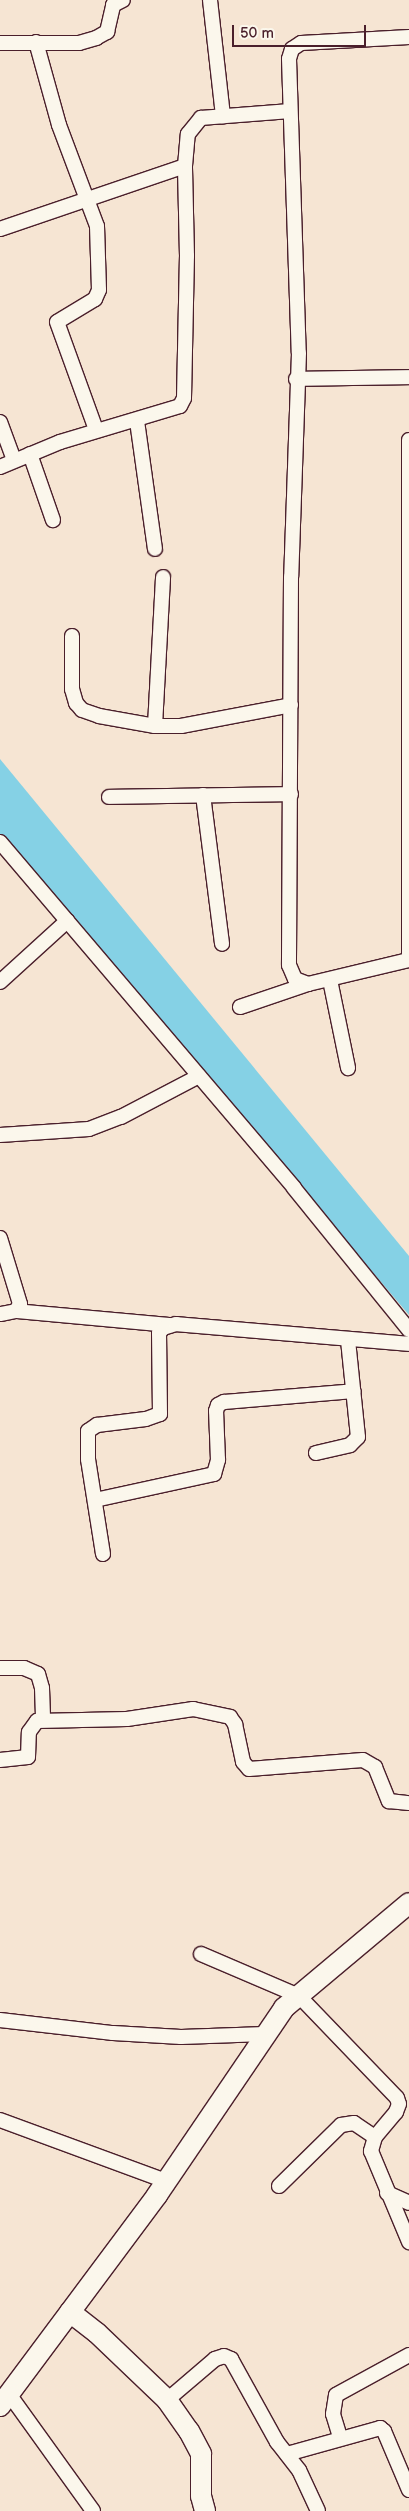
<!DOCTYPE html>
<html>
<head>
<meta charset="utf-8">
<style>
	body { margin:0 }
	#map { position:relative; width:409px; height:2511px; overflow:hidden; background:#f6e5d3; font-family:"Balsamiq Sans",sans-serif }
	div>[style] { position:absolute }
	.water>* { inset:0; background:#85d1e5 }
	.roads { filter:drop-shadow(1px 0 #4a1f2b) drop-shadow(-1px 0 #4a1f2b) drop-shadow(0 1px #4a1f2b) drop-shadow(0 -1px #4a1f2b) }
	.street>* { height:14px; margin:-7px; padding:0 7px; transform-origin:7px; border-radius:7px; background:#fbf7ec }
	.secondary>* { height:20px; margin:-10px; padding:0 10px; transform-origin:10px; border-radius:10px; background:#fbf7ec }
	span { translate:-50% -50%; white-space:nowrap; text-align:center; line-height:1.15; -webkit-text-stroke:5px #fbf7ec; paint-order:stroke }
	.scale { position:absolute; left:232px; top:25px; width:134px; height:22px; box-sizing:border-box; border:2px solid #4a1f2b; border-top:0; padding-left:6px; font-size:15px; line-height:18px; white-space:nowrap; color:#4a1f2b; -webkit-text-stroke:4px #fbf7ec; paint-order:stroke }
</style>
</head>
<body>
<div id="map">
	<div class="water">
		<i style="clip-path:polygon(0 759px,409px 1256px,409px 1315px,0 834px)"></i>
	</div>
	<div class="roads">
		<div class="street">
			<i style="left:210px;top:0;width:117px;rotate:83.6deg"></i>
			<i style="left:409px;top:37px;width:108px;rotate:176.8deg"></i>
			<i style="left:301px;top:43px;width:11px;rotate:146deg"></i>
			<i style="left:292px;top:49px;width:10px;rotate:107deg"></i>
			<i style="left:289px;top:59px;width:294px;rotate:88.1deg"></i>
			<i style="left:299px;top:353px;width:224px;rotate:92deg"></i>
			<i style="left:291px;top:577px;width:388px;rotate:90.3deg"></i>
			<i style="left:289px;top:965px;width:15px;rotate:67deg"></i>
			<i style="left:295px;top:979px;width:14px;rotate:21deg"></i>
			<i style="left:308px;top:984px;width:104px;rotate:-13.4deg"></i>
			<i style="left:36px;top:42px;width:86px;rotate:74.5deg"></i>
			<i style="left:59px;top:125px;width:108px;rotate:69.4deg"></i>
			<i style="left:97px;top:226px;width:64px;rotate:88.2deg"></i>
			<i style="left:99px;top:290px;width:10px;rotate:114deg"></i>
			<i style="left:95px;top:299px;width:44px;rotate:148.8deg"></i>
			<i style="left:57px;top:322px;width:115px;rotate:70.1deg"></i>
			<i style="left:0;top:43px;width:79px"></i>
			<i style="left:79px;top:43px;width:18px;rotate:-16deg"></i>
			<i style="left:96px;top:38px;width:13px;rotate:-29deg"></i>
			<i style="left:107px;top:32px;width:28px;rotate:-77deg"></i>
			<i style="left:113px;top:5px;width:11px;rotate:-27deg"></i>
			<i style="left:0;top:229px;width:195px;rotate:-18.8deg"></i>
			<i style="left:185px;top:166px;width:32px;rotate:-85deg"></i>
			<i style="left:188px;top:134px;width:21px;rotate:-51deg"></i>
			<i style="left:201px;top:118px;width:89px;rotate:-4.5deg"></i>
			<i style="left:296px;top:379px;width:113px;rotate:-1deg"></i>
			<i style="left:137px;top:421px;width:129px;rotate:82deg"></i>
			<i style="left:0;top:422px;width:40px;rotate:69.8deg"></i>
			<i style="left:409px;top:440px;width:516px;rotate:90deg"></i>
			<i style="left:30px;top:454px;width:70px;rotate:70.8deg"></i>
			<i style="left:0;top:467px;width:65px;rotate:-22.6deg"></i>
			<i style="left:60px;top:442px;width:125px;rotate:-16.7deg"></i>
			<i style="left:180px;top:406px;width:9px;rotate:-63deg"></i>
			<i style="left:184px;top:398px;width:142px;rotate:-88.8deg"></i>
			<i style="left:187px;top:256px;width:90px;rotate:-91.3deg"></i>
			<i style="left:72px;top:636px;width:53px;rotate:90deg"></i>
			<i style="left:72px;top:689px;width:15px;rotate:74deg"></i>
			<i style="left:76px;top:703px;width:9px;rotate:49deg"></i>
			<i style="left:82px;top:710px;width:18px;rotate:19deg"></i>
			<i style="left:99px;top:716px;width:57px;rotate:10.1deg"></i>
			<i style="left:155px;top:726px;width:26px"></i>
			<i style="left:181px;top:726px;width:112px;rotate:-10.8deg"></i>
			<i style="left:155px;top:726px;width:149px;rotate:-86.9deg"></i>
			<i style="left:203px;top:795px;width:150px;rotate:82.7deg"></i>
			<i style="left:109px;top:797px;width:182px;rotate:-0.9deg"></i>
			<i style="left:0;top:842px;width:454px;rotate:49.6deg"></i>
			<i style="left:294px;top:1188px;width:183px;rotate:51deg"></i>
			<i style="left:330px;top:980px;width:90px;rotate:78.4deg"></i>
			<i style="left:0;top:982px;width:91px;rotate:-42.3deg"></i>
			<i style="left:240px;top:1007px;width:72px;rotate:-18.7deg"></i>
			<i style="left:0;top:1135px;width:89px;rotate:-3.9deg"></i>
			<i style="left:89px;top:1129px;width:34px;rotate:-21deg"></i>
			<i style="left:121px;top:1117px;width:88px;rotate:-27.7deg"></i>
			<i style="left:0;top:1238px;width:69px;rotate:73.1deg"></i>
			<i style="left:20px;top:1304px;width:8px;rotate:120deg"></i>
			<i style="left:16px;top:1311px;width:16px;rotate:169deg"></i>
			<i style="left:16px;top:1311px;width:155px;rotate:5.2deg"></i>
			<i style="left:316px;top:1453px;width:35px;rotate:-13deg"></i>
			<i style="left:350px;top:1445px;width:11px;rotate:-45deg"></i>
			<i style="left:358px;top:1437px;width:98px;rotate:-95.9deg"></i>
			<i style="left:95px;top:1500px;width:122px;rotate:-12.3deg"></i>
			<i style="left:214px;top:1474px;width:15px;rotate:-74deg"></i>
			<i style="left:218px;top:1460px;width:49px;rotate:-92.3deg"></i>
			<i style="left:216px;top:1411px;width:6px;rotate:-72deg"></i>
			<i style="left:218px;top:1405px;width:7px;rotate:-27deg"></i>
			<i style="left:224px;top:1402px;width:130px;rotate:-4.8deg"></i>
			<i style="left:103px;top:1554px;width:96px;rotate:-99deg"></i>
			<i style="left:88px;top:1459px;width:28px;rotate:-90deg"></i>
			<i style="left:88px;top:1431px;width:11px;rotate:-34deg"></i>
			<i style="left:97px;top:1425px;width:49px;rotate:-7deg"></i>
			<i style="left:146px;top:1419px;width:15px;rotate:-20deg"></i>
			<i style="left:160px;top:1414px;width:81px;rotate:-90.7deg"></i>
			<i style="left:159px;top:1333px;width:6px;rotate:-51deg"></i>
			<i style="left:163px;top:1328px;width:14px;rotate:-17deg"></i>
			<i style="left:176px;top:1324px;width:234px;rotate:4.9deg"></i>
			<i style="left:0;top:1668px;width:24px"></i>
			<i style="left:24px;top:1668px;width:15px;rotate:23deg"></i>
			<i style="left:38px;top:1674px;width:15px;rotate:74deg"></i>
			<i style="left:42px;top:1688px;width:32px;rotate:88deg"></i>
			<i style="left:0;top:1760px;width:28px;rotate:-6deg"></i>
			<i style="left:28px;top:1757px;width:25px;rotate:-88deg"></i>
			<i style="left:29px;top:1732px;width:14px;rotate:-54deg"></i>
			<i style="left:37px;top:1721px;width:90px;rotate:-1.3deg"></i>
			<i style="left:127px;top:1719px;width:67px;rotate:-8.6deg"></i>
			<i style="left:193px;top:1709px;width:38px;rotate:12deg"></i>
			<i style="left:230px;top:1717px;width:9px;rotate:54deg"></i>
			<i style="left:235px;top:1724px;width:39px;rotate:78deg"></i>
			<i style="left:243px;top:1762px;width:9px;rotate:49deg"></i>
			<i style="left:249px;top:1769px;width:114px;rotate:-4.5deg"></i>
			<i style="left:363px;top:1760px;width:14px;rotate:30deg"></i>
			<i style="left:375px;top:1767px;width:37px;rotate:68deg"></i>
			<i style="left:389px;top:1801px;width:20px;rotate:6deg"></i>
			<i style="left:201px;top:1954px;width:107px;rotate:23.2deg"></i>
			<i style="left:299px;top:1996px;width:141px;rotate:46.1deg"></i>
			<i style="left:397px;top:2098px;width:6px;rotate:72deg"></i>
			<i style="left:399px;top:2104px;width:9px;rotate:111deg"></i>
			<i style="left:396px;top:2112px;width:33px;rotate:130deg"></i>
			<i style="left:375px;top:2137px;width:15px;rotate:106deg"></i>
			<i style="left:371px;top:2151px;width:99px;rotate:67.3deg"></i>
			<i style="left:0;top:2020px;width:114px;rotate:6.6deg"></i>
			<i style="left:113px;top:2033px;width:68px;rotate:3.4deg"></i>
			<i style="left:181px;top:2037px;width:84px;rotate:-2deg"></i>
			<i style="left:0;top:2120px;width:177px;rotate:20.2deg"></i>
			<i style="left:279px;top:2186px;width:87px;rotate:-44.5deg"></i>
			<i style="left:341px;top:2125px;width:13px;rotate:-9deg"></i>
			<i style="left:354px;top:2123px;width:25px;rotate:34deg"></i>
			<i style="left:387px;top:2193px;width:24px;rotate:24deg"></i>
			<i style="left:9px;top:2394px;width:144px;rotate:54.3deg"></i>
			<i style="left:167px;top:2400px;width:63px;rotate:-40.5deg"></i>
			<i style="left:215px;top:2359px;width:9px;rotate:-18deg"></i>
			<i style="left:224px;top:2356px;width:8px;rotate:23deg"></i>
			<i style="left:231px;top:2359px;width:95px;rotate:61deg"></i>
			<i style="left:277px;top:2442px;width:36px;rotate:52deg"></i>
			<i style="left:299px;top:2470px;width:45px;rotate:65.1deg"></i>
			<i style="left:340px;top:2437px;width:24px;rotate:-107deg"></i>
			<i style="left:333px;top:2414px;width:19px;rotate:-81deg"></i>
			<i style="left:336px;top:2395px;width:83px;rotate:-28.7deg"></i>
			<i style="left:287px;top:2454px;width:97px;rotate:-15.6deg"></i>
			<i style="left:380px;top:2428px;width:5px;rotate:37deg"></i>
			<i style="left:384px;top:2431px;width:64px;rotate:67deg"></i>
		</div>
		<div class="secondary">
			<i style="left:70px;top:2312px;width:34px;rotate:38deg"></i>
			<i style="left:97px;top:2333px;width:97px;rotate:43.7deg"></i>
			<i style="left:167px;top:2400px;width:38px;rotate:55deg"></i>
			<i style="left:189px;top:2431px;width:26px;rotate:62deg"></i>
			<i style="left:201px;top:2454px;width:42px;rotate:90deg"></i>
			<i style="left:201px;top:2496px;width:16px;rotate:75deg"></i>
			<i style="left:0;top:2406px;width:263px;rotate:-53.3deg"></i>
			<i style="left:157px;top:2195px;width:226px;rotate:-55.8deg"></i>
			<i style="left:284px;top:2008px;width:163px;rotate:-40deg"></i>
		</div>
	</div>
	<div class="scale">50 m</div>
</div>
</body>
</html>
